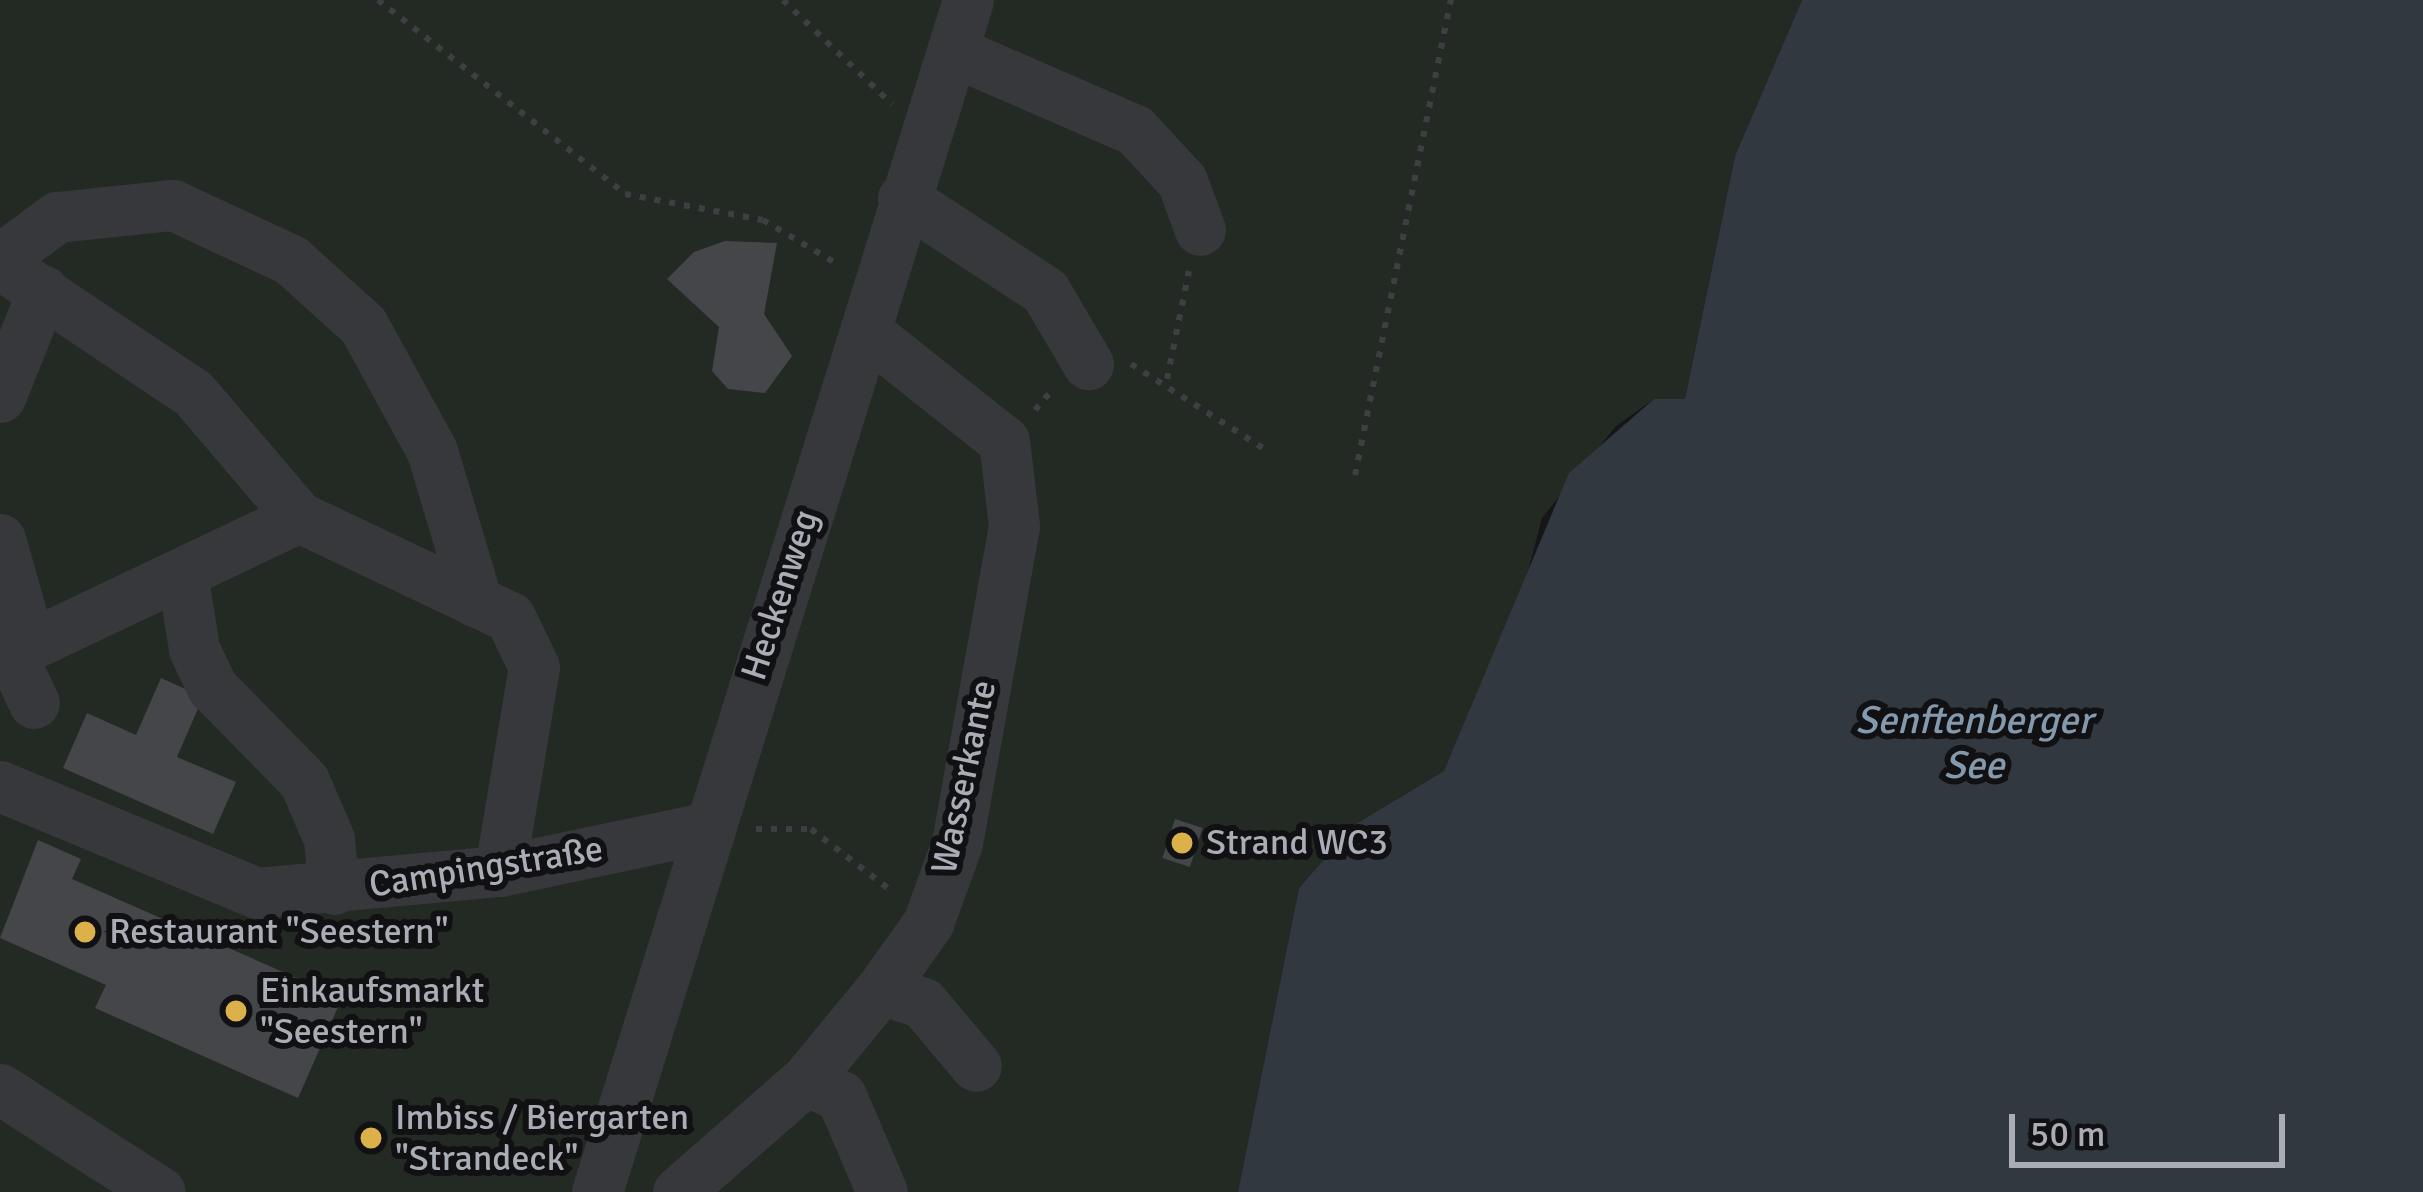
<!DOCTYPE html>
<html>
<head>
<meta charset="utf-8">
<style>
	body { margin:0 }
	#map { position:relative; width:2423px; height:1192px; overflow:hidden; background:#161618; font-family:Signika,sans-serif }
	div>[style] { position:absolute }
	.green>* { inset:0; background:#232a24 }
	.water>* { inset:0; background:#31383f }
	.building>* { inset:0; background:#45464a; transform-origin:0 0 }
	.path>* { height:6px; margin-top:-3px; transform-origin:0; background:repeating-linear-gradient(90deg,#3e3f43 0 6px,transparent 0 15px) }
	.minor>* { height:51px; margin:-25.5px; padding:0 25.5px; transform-origin:25.5px; border-radius:25.5px; background:#37383c }
	.dots>* { width:33px; height:33px; translate:-50% -50%; box-sizing:border-box; border:6px solid #111113; border-radius:50% }
	span { translate:-50% -50%; white-space:nowrap; text-align:center; line-height:1.15; -webkit-text-stroke:12px #111113; paint-order:stroke }
	.street-label { font-size:36px; color:#aaadb6 }
	.poi-label { font-size:36px; color:#aaadb6 }
	.left { translate:0 -50%; text-align:left }
	.water-label { font-size:39px; color:#8599ad; font-style:italic }
	.scale { position:absolute; left:2009px; top:1114px; width:276px; height:54px; box-sizing:border-box; border:6px solid #aaadb6; border-top:0; padding-left:15px; font-size:36px; line-height:42px; white-space:nowrap; color:#aaadb6; -webkit-text-stroke:9px #111113; paint-order:stroke }
</style>
</head>
<body>
<div id="map">
	<div class="green">
		<i style="clip-path:polygon(0 0,1802px 0,1735px 156px,1685px 399px,1654px 399px,1616px 426px,1542px 518px,1517px 613px,1444px 771px,1354px 825px,1299px 888px,1238px 1192px,0 1192px)"></i>
	</div>
	<div class="water">
		<i style="clip-path:polygon(1802px 0,2423px 0,2423px 1192px,1238px 1192px,1299px 888px,1354px 825px,1444px 771px,1569px 473px,1654px 399px,1685px 399px,1735px 156px)"></i>
	</div>
	<div class="building">
		<i style="clip-path:polygon(725px 241px,777px 243px,764px 314px,792px 356px,765px 393px,728px 389px,712px 371px,719px 327px,667px 279px,694px 252px)"></i>
		<i style="clip-path:polygon(161px 678px,203px 697px,177px 757px,236px 782px,213px 834px,63px 768px,87px 713px,136px 735px)"></i>
		<i style="left:1175px;top:819px;width:29px;height:41px;rotate:18deg"></i>
		<i style="clip-path:polygon(38px 840px,81px 859px,72px 879px,342px 998px,298px 1098px,95px 1008px,106px 985px,0 938px)"></i>
	</div>
	<div class="path">
		<i style="left:378px;top:0;width:314px;rotate:38.1deg"></i>
		<i style="left:625px;top:194px;width:140px;rotate:10.7deg"></i>
		<i style="left:763px;top:220px;width:88px;rotate:30.6deg"></i>
		<i style="left:783px;top:0;width:151px;rotate:43.7deg"></i>
		<i style="left:1131px;top:364px;width:164px;rotate:32.5deg"></i>
		<i style="left:1167px;top:379px;width:110px;rotate:-78.5deg"></i>
		<i style="left:1035px;top:410px;width:29px;rotate:-49deg"></i>
		<i style="left:1355px;top:475px;width:485px;rotate:-78.6deg"></i>
		<i style="left:756px;top:829px;width:55px"></i>
		<i style="left:811px;top:829px;width:105px;rotate:37.6deg"></i>
	</div>
	<div class="minor">
		<i style="left:953px;top:51px;width:198px;rotate:23.5deg"></i>
		<i style="left:1135px;top:130px;width:69px;rotate:47.3deg"></i>
		<i style="left:1182px;top:181px;width:52px;rotate:69.8deg"></i>
		<i style="left:903px;top:198px;width:170px;rotate:33.2deg"></i>
		<i style="left:1045px;top:291px;width:85px;rotate:59.5deg"></i>
		<i style="left:0;top:259px;width:71px;rotate:-36.4deg"></i>
		<i style="left:57px;top:217px;width:117px;rotate:-5.9deg"></i>
		<i style="left:173px;top:205px;width:130px;rotate:25deg"></i>
		<i style="left:291px;top:260px;width:97px;rotate:42.1deg"></i>
		<i style="left:363px;top:325px;width:144px;rotate:61.3deg"></i>
		<i style="left:432px;top:451px;width:158px;rotate:73.4deg"></i>
		<i style="left:0;top:264px;width:232px;rotate:33.8deg"></i>
		<i style="left:193px;top:393px;width:163px;rotate:49.5deg"></i>
		<i style="left:299px;top:517px;width:331px;rotate:154.6deg"></i>
		<i style="left:0;top:397px;width:115px;rotate:-68.1deg"></i>
		<i style="left:299px;top:517px;width:233px;rotate:25.4deg"></i>
		<i style="left:510px;top:617px;width:55px;rotate:64.4deg"></i>
		<i style="left:534px;top:667px;width:207px;rotate:99.5deg"></i>
		<i style="left:0;top:539px;width:110px;rotate:74.2deg"></i>
		<i style="left:182px;top:573px;width:77px;rotate:81deg"></i>
		<i style="left:194px;top:649px;width:42px;rotate:64.7deg"></i>
		<i style="left:212px;top:687px;width:132px;rotate:45.6deg"></i>
		<i style="left:304px;top:781px;width:63px;rotate:66.7deg"></i>
		<i style="left:329px;top:839px;width:50px;rotate:84.3deg"></i>
		<i style="left:11px;top:654px;width:54px;rotate:64.9deg"></i>
		<i style="left:0;top:786px;width:278px;rotate:22.6deg"></i>
		<i style="left:257px;top:893px;width:244px;rotate:-5.2deg"></i>
		<i style="left:500px;top:871px;width:208px;rotate:-11.9deg"></i>
		<i style="left:881px;top:989px;width:44px;rotate:18.4deg"></i>
		<i style="left:923px;top:1003px;width:82px;rotate:49.9deg"></i>
		<i style="left:806px;top:1080px;width:38px;rotate:25deg"></i>
		<i style="left:841px;top:1096px;width:104px;rotate:66.9deg"></i>
		<i style="left:0;top:1089px;width:190px;rotate:32.8deg"></i>
		<i style="left:597px;top:1192px;width:1248px;rotate:-72.71deg"></i>
		<i style="left:678px;top:1192px;width:170px;rotate:-41.2deg"></i>
		<i style="left:806px;top:1080px;width:118px;rotate:-50.5deg"></i>
		<i style="left:881px;top:989px;width:81px;rotate:-54.5deg"></i>
		<i style="left:928px;top:923px;width:85px;rotate:-70.1deg"></i>
		<i style="left:957px;top:843px;width:322px;rotate:-79.8deg"></i>
		<i style="left:1014px;top:526px;width:86px;rotate:-96.7deg"></i>
		<i style="left:1004px;top:441px;width:177px;rotate:-141.6deg"></i>
	</div>
	<div class="dots">
		<i style="left:1182px;top:843px;background:#ddb149"></i>
		<i style="left:85px;top:932px;background:#ddb149"></i>
		<i style="left:236px;top:1011px;background:#ddb149"></i>
		<i style="left:371px;top:1138px;background:#ddb149"></i>
	</div>
	<div class="street-label">
		<span style="left:780px;top:595px;rotate:-72deg">Heckenweg</span>
		<span style="left:964px;top:777px;rotate:-78deg">Wasserkante</span>
		<span style="left:486px;top:867px;rotate:-9deg">Campingstraße</span>
	</div>
	<div class="poi-label">
		<span class="left" style="left:1206px;top:843px">Strand WC3</span>
		<span class="left" style="left:109px;top:932px">Restaurant "Seestern"</span>
		<span class="left" style="left:260px;top:1011px">Einkaufsmarkt<br>"Seestern"</span>
		<span class="left" style="left:395px;top:1138px">Imbiss / Biergarten<br>"Strandeck"</span>
	</div>
	<div class="water-label">
		<span style="left:1974px;top:743px">Senftenberger<br>See</span>
	</div>
	<div class="scale">50 m</div>
</div>
</body>
</html>
